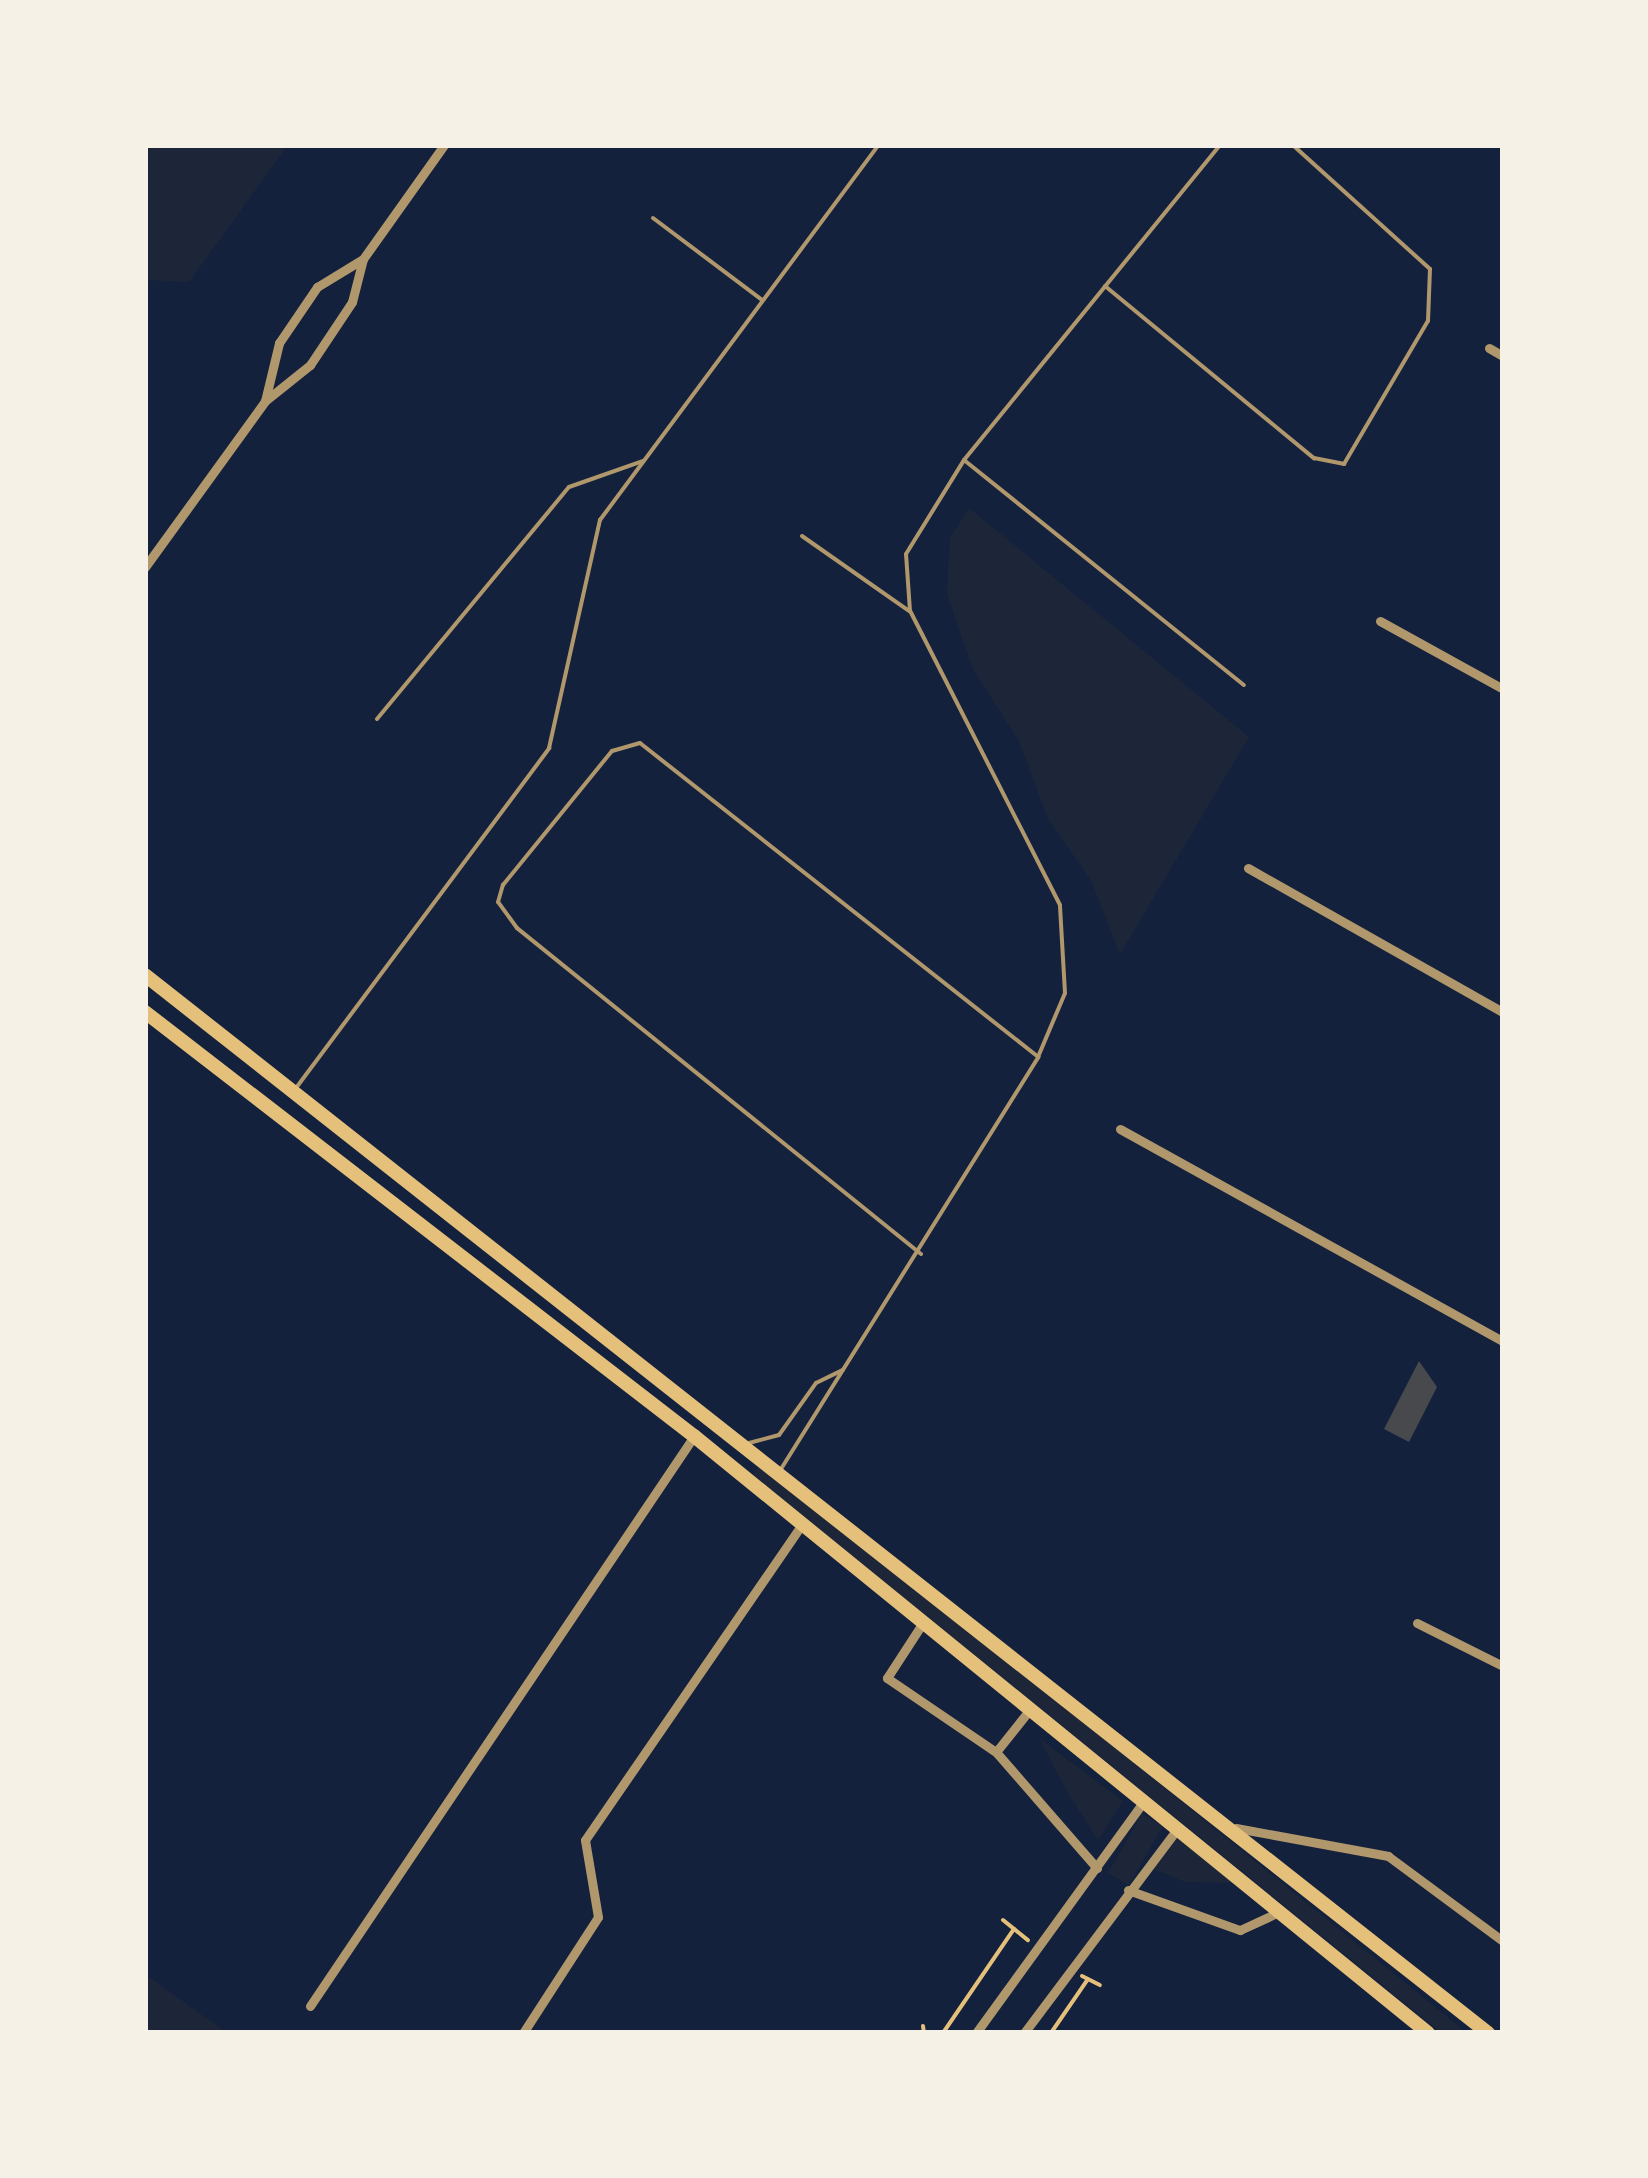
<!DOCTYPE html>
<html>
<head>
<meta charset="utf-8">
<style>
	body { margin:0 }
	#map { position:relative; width:1648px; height:2178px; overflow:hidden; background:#14213d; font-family:"PT Sans",sans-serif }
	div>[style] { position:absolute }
	.green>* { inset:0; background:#1d2539; transform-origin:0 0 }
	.building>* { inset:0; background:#48494c }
	.path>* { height:4px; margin:-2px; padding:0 2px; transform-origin:2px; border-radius:2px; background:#e5c07b }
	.service>* { height:4px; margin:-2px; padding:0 2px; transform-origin:2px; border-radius:2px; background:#b1986c }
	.minor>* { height:9px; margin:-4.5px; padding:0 4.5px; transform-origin:4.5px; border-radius:4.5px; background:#b1986c }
	.primary>* { height:14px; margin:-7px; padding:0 7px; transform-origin:7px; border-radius:7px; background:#e5c07b }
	span { translate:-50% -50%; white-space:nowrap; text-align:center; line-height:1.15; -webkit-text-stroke:10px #f6f1e7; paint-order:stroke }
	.frame { position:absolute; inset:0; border:148px solid #f6f1e7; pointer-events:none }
</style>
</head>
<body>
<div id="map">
	<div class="green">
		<i style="clip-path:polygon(145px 145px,288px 145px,189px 282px,145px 280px)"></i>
		<i style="clip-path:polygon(969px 508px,1249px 737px,1120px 954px,1091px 880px,1048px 819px,1019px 741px,973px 669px,947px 595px,950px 538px)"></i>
		<i style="left:762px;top:1462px;width:909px;height:16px;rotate:39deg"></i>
		<i style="clip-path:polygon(1040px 1739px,1123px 1801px,1098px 1840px,1066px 1790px)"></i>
		<i style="left:1142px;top:1814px;width:24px;height:68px;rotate:30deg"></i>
		<i style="clip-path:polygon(1178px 1836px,1235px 1883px,1185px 1882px,1148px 1867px)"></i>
		<i style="clip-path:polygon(145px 1974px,227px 2033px,145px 2033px)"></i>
	</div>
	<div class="building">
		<i style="clip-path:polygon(1419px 1361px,1437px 1387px,1409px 1442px,1384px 1429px)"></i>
	</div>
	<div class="path">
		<i style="left:1003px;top:1920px;width:32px;rotate:39deg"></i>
		<i style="left:1082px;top:1976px;width:20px;rotate:27deg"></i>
		<i style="left:923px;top:2026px;width:7px;rotate:82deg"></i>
		<i style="left:943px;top:2033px;width:126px;rotate:-55.7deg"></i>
		<i style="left:1051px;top:2033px;width:65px;rotate:-55.6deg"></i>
	</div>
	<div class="service">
		<i style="left:653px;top:218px;width:135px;rotate:36.9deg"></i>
		<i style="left:1105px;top:286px;width:271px;rotate:39.5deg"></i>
		<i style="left:1314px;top:458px;width:31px;rotate:11deg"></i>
		<i style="left:1344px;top:464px;width:166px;rotate:-59.6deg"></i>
		<i style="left:1428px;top:321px;width:52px;rotate:-87.8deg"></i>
		<i style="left:1430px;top:269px;width:185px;rotate:-137.9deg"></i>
		<i style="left:964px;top:460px;width:359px;rotate:38.8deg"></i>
		<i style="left:802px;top:536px;width:131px;rotate:35deg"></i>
		<i style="left:377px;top:719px;width:301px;rotate:-50.4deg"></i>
		<i style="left:569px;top:487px;width:78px;rotate:-19.4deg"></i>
		<i style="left:296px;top:1088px;width:424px;rotate:-53.3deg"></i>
		<i style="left:549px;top:748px;width:234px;rotate:-77.4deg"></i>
		<i style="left:600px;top:520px;width:467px;rotate:-53.4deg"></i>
		<i style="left:921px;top:1254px;width:519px;rotate:-141.1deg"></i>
		<i style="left:517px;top:928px;width:32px;rotate:-126deg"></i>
		<i style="left:498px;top:902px;width:18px;rotate:-74deg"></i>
		<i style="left:503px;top:885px;width:173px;rotate:-50.9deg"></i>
		<i style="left:612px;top:751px;width:29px;rotate:-16deg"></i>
		<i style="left:640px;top:743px;width:506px;rotate:38.25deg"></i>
		<i style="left:749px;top:1443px;width:31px;rotate:-15deg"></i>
		<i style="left:779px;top:1435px;width:64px;rotate:-54.6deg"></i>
		<i style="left:816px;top:1383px;width:30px;rotate:-26deg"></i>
		<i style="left:781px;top:1469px;width:486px;rotate:-58deg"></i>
		<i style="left:1038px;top:1057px;width:69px;rotate:-67.1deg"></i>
		<i style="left:1065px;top:993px;width:88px;rotate:-93.3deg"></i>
		<i style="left:1060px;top:905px;width:330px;rotate:-117deg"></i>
		<i style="left:910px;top:611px;width:57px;rotate:-94deg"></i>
		<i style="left:906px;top:554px;width:110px;rotate:-58.3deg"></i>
		<i style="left:964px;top:460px;width:406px;rotate:-50.9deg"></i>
	</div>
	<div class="minor">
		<i style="left:1489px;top:348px;width:16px;rotate:30deg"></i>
		<i style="left:265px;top:401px;width:60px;rotate:-76.4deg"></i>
		<i style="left:279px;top:343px;width:68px;rotate:-55.8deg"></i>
		<i style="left:317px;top:287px;width:54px;rotate:-31.3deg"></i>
		<i style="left:363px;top:259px;width:140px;rotate:-54.6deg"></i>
		<i style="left:145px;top:567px;width:205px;rotate:-54.1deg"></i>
		<i style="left:265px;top:401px;width:58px;rotate:-38.7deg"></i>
		<i style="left:310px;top:365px;width:76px;rotate:-56.3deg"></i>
		<i style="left:352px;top:302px;width:44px;rotate:-75.7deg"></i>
		<i style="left:1380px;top:621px;width:141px;rotate:28.9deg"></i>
		<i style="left:1248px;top:868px;width:293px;rotate:29.5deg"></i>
		<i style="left:1120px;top:1129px;width:438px;rotate:29deg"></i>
		<i style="left:924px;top:1621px;width:68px;rotate:123deg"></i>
		<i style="left:887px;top:1678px;width:132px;rotate:34.2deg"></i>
		<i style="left:996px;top:1752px;width:154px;rotate:49deg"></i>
		<i style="left:1417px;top:1623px;width:96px;rotate:26.6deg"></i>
		<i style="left:996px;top:1752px;width:56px;rotate:-51.5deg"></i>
		<i style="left:1236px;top:1828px;width:155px;rotate:10.4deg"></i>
		<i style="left:1388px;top:1856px;width:143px;rotate:36.5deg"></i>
		<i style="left:1128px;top:1890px;width:119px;rotate:19.7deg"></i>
		<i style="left:1240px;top:1930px;width:43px;rotate:-24.8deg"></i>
		<i style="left:310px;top:2006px;width:687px;rotate:-56.03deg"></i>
		<i style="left:523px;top:2033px;width:138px;rotate:-57.1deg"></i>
		<i style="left:598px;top:1917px;width:78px;rotate:-99.6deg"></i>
		<i style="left:585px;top:1840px;width:385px;rotate:-55.5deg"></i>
		<i style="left:976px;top:2033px;width:286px;rotate:-54.1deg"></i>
		<i style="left:1024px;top:2033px;width:256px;rotate:-53.1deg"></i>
	</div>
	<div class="primary">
		<i style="left:145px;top:975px;width:1710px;rotate:38.23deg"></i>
		<i style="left:145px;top:1012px;width:694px;rotate:37.68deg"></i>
		<i style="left:694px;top:1436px;width:946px;rotate:39.12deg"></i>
	</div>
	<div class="frame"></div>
</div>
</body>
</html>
